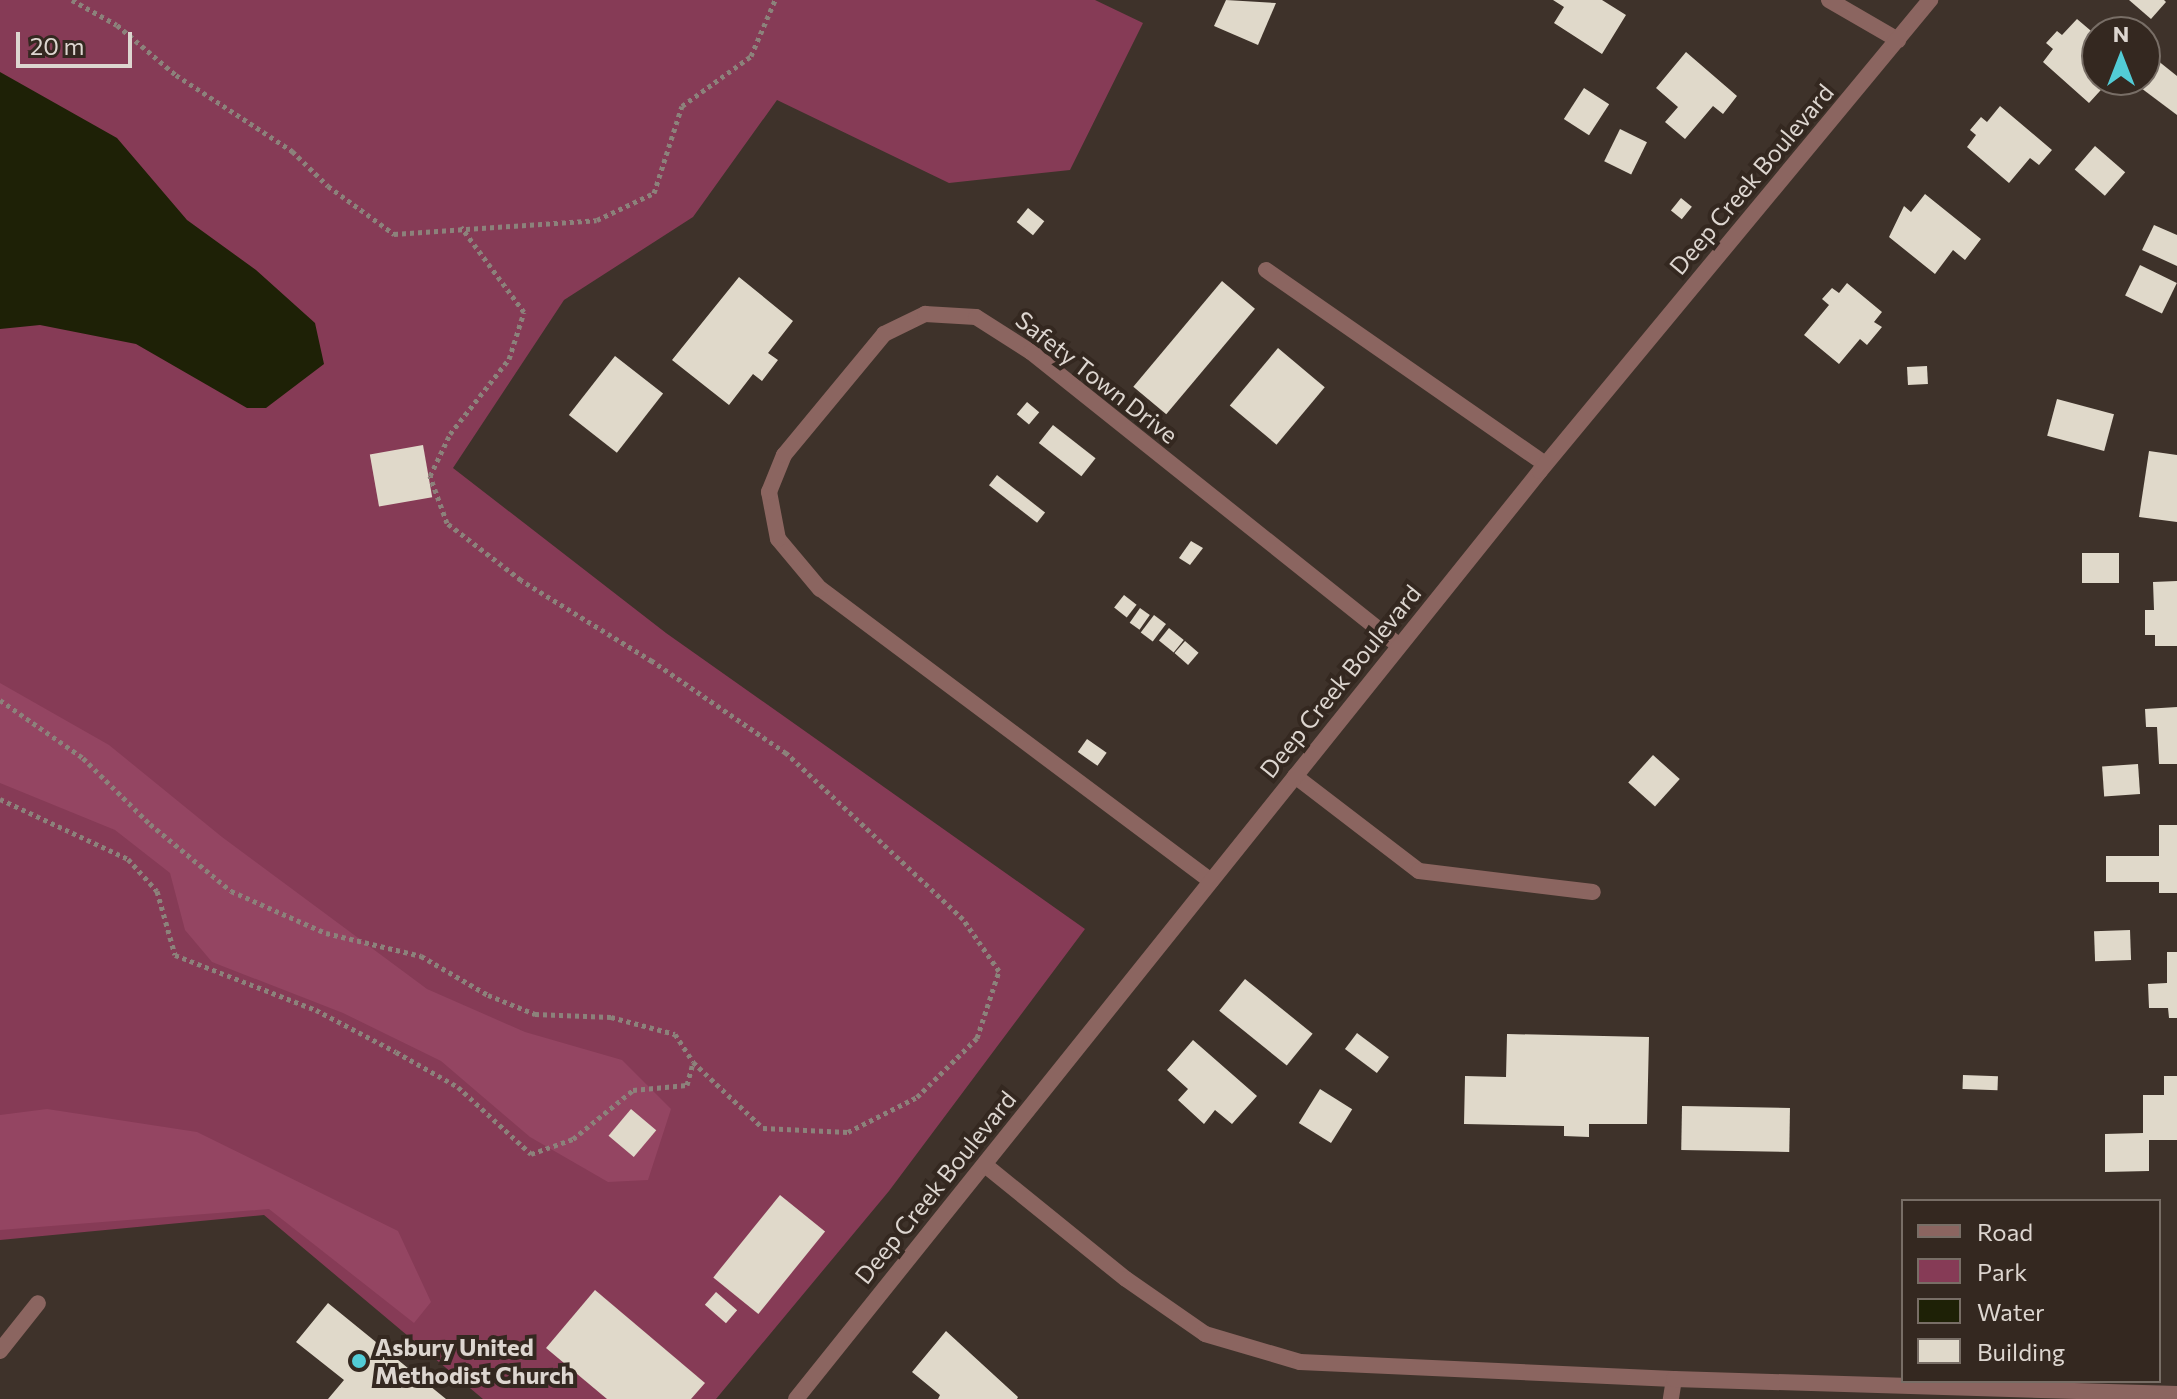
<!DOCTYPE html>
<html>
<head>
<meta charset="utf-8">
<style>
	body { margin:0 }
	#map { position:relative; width:2177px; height:1399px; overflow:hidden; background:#3e322a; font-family:Commissioner,sans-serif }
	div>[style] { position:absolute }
	.green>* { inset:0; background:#863b56 }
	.forest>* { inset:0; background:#944562 }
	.water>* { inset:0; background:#1e2106 }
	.building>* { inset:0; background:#e0d9ca; transform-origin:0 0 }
	.path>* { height:5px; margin-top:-2.5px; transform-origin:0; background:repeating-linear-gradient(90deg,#8c827b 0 4px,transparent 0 8px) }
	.service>* { height:16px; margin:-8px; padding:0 8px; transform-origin:8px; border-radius:8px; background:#8b6560 }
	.minor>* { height:16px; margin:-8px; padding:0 8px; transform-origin:8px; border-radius:8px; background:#8b6560 }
	.tertiary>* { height:16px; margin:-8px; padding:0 8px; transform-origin:8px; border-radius:8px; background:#8b6560 }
	.dots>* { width:22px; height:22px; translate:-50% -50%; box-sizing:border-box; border:4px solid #342820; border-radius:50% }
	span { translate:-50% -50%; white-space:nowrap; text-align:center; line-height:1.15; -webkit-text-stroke:8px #342820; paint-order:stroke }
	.street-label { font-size:24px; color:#ddd6d0 }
	.poi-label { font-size:24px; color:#ddd6d0; font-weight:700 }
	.left { translate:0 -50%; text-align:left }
	.legend { position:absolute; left:1901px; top:1199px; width:260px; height:184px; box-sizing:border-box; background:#342820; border:2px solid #786e66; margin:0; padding:10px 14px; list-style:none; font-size:24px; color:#ddd6d0 }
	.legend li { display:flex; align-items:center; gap:16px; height:40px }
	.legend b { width:40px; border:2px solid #786e66 }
	.north { position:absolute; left:2081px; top:16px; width:80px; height:80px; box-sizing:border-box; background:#342820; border:2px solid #786e66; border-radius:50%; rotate:0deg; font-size:22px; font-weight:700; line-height:32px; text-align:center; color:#ddd6d0 }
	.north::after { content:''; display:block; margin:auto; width:28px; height:36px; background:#52ccd6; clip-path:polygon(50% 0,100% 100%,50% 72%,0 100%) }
	.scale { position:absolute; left:16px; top:32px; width:116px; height:36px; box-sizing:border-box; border:4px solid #ddd6d0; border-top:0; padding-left:10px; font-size:24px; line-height:28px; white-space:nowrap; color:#ddd6d0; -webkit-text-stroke:6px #342820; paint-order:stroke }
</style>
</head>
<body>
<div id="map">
	<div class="green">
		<i style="clip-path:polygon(0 0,1095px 0,1143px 23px,1070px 170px,949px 183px,777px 100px,693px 217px,564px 300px,453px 468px,666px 633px,1085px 929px,889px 1191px,716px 1399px,483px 1399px,264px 1215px,0 1240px)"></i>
	</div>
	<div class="forest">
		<i style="clip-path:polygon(0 683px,109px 745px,222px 837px,427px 989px,525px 1032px,622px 1060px,671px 1109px,648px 1180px,608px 1182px,530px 1137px,441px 1061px,343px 1013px,212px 962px,185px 930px,170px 873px,115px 830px,0 783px)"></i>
		<i style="clip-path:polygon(47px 1109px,197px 1132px,398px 1231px,431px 1302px,414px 1323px,269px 1209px,0 1230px,0 1115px)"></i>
	</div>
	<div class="water">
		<i style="clip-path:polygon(0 72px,117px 138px,187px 220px,256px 270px,315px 323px,324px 364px,266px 408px,247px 408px,136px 344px,40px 325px,0 329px)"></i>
	</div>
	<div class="building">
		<i style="clip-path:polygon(1226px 0,1276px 3px,1258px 45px,1214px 26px)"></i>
		<i style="clip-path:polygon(1553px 0,1602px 0,1626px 15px,1602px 54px,1554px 23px,1564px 7px)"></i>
		<i style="clip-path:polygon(2129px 0,2164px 0,2166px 2px,2151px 19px)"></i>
		<i style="clip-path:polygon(2077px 19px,2097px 36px,2097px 80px,2110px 80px,2089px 103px,2043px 62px,2053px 49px,2046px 43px,2057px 31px,2062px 35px)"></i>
		<i style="clip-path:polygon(1686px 52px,1737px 96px,1723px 114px,1713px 106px,1685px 139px,1665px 122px,1678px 107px,1656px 88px)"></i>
		<i style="clip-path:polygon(2157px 60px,2177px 76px,2177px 115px,2137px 85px)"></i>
		<i style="left:1584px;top:88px;width:30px;height:37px;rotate:33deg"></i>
		<i style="clip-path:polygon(2000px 106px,2052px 150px,2039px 165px,2030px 158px,2009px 183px,1967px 147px,1976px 135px,1970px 130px,1981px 117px,1987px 122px)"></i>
		<i style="left:1620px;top:129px;width:30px;height:36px;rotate:26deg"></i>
		<i style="left:2095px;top:146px;width:40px;height:31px;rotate:41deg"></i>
		<i style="clip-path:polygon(1925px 194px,1981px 239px,1965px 260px,1953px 250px,1935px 274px,1889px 237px,1904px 206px,1911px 212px)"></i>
		<i style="left:1681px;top:198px;width:14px;height:16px;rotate:39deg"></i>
		<i style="left:1028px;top:208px;width:21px;height:18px;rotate:39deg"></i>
		<i style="clip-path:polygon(2154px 225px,2177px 235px,2177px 266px,2142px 250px)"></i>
		<i style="left:2140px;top:265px;width:41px;height:34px;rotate:26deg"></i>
		<i style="clip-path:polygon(739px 277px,793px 321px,768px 353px,778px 360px,762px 381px,753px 374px,729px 405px,672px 360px)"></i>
		<i style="left:1222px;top:281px;width:43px;height:138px;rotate:40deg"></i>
		<i style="clip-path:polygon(1847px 283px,1882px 312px,1874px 322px,1882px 327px,1867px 345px,1860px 339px,1839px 364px,1804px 335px,1829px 305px,1822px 299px,1832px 288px,1839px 293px)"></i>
		<i style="left:1278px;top:348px;width:61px;height:75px;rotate:40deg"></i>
		<i style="left:615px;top:356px;width:61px;height:75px;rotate:38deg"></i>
		<i style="left:1927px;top:366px;width:18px;height:20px;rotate:87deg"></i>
		<i style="left:2057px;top:399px;width:59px;height:38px;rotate:15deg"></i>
		<i style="left:1027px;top:402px;width:16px;height:16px;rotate:40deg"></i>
		<i style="left:1053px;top:425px;width:54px;height:23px;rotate:38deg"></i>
		<i style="left:423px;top:445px;width:53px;height:54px;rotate:80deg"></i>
		<i style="clip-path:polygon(2149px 451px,2177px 455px,2177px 522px,2139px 517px)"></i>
		<i style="left:997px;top:475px;width:61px;height:13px;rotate:38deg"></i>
		<i style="clip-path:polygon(1191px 541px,1203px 548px,1190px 565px,1179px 558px)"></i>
		<i style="left:2082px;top:553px;width:37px;height:30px"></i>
		<i style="clip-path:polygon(2177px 581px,2177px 646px,2155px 646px,2155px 635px,2145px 635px,2145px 610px,2154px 610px,2153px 582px)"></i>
		<i style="left:1124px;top:595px;width:16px;height:16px;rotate:38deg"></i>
		<i style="left:1140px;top:608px;width:12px;height:18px;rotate:35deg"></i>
		<i style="left:1154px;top:615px;width:15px;height:22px;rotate:37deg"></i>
		<i style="left:1169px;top:628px;width:19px;height:16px;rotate:39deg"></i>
		<i style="left:1185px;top:641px;width:18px;height:16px;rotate:41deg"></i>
		<i style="clip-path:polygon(2177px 707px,2177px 764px,2159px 764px,2157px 727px,2146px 727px,2145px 709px)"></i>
		<i style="left:1087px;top:739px;width:24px;height:16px;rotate:35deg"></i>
		<i style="left:1653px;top:755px;width:36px;height:37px;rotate:42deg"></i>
		<i style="left:2138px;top:764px;width:30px;height:36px;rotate:86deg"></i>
		<i style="clip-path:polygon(2159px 825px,2177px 825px,2177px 893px,2159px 893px,2159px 882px,2106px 882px,2106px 856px,2159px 856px)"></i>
		<i style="left:2130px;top:930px;width:30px;height:36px;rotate:88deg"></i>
		<i style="clip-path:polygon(2167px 952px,2177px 952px,2177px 1018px,2169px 1018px,2168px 1008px,2149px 1008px,2148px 984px,2167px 983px)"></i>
		<i style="left:1245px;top:979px;width:87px;height:41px;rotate:39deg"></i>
		<i style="left:1357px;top:1033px;width:40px;height:20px;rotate:37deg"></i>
		<i style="clip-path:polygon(1507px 1034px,1649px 1037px,1647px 1124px,1589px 1124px,1589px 1137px,1564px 1136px,1564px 1126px,1464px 1124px,1465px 1076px,1506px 1077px)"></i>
		<i style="clip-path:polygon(1193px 1040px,1257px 1096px,1232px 1124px,1215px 1110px,1204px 1124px,1178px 1100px,1188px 1089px,1167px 1070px)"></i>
		<i style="left:1963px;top:1075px;width:35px;height:14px;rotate:2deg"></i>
		<i style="clip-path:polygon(2164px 1076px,2177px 1076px,2177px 1140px,2149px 1140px,2149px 1171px,2105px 1172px,2105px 1134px,2143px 1133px,2143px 1095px,2164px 1095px)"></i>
		<i style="left:1320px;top:1089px;width:38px;height:40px;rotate:32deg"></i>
		<i style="left:1682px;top:1106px;width:108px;height:44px;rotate:1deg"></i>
		<i style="left:631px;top:1109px;width:33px;height:35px;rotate:40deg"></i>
		<i style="left:780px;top:1195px;width:58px;height:106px;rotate:39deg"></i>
		<i style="clip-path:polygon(595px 1290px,705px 1383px,691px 1399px,607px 1399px,546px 1348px)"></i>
		<i style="left:716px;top:1292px;width:28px;height:17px;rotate:41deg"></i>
		<i style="clip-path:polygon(328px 1303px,446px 1399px,328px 1399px,344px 1380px,296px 1342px)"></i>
		<i style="clip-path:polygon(946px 1331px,1018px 1397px,1017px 1399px,938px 1399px,940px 1395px,912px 1372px)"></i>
	</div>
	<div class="path">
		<i style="left:72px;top:0;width:51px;rotate:29.1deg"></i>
		<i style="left:117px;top:25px;width:77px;rotate:40.3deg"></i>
		<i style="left:176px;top:75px;width:139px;rotate:33.2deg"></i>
		<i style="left:292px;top:151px;width:50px;rotate:44.2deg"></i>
		<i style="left:328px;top:186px;width:82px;rotate:36deg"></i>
		<i style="left:394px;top:234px;width:203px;rotate:-3.9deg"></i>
		<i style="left:597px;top:220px;width:63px;rotate:-25.3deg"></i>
		<i style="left:654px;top:193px;width:91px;rotate:-72.2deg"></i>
		<i style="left:682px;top:106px;width:85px;rotate:-35.9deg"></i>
		<i style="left:751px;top:56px;width:61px;rotate:-66.8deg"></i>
		<i style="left:0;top:700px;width:101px;rotate:34.9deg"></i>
		<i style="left:83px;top:758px;width:94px;rotate:44.6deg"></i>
		<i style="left:150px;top:824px;width:105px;rotate:39.6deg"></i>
		<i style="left:231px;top:891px;width:104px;rotate:23.9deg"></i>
		<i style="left:326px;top:933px;width:98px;rotate:13.6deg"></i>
		<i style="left:421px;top:956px;width:78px;rotate:30.2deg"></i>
		<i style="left:488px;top:995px;width:51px;rotate:22deg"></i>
		<i style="left:535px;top:1014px;width:76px;rotate:2.3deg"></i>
		<i style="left:611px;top:1017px;width:66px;rotate:14.9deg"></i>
		<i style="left:675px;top:1034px;width:33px;rotate:57deg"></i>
		<i style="left:693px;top:1062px;width:96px;rotate:43.3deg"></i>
		<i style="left:763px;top:1128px;width:85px;rotate:2.7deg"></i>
		<i style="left:848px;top:1132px;width:77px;rotate:-26.9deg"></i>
		<i style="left:917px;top:1097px;width:84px;rotate:-44.5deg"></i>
		<i style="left:977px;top:1038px;width:71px;rotate:-71.8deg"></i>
		<i style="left:999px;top:971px;width:63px;rotate:-124.7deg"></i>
		<i style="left:963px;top:919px;width:243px;rotate:-136.8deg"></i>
		<i style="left:786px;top:753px;width:163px;rotate:-145.5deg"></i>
		<i style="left:652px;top:661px;width:154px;rotate:-148.3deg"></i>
		<i style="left:521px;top:580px;width:93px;rotate:-142.4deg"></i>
		<i style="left:447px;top:523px;width:50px;rotate:-109.9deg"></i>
		<i style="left:430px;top:476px;width:47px;rotate:-64.5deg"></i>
		<i style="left:450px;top:434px;width:95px;rotate:-51.8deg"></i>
		<i style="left:509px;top:359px;width:49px;rotate:-72.3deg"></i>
		<i style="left:524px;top:312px;width:106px;rotate:-126.5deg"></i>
		<i style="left:0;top:799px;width:141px;rotate:25.1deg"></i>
		<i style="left:128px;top:859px;width:43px;rotate:47.8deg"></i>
		<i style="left:157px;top:891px;width:66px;rotate:74.3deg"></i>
		<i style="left:175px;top:955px;width:151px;rotate:21.3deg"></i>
		<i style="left:316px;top:1010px;width:90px;rotate:27.7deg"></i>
		<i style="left:396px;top:1052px;width:71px;rotate:29.4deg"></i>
		<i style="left:458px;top:1087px;width:99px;rotate:42.5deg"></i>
		<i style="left:531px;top:1154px;width:45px;rotate:-19.7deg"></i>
		<i style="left:573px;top:1139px;width:77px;rotate:-39.2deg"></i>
		<i style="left:633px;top:1090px;width:54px;rotate:-5.3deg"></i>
		<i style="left:687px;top:1085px;width:24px;rotate:-75deg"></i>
	</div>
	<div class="service">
		<i style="left:1266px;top:270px;width:340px;rotate:34.8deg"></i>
		<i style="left:1295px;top:776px;width:156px;rotate:37.5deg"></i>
		<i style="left:1419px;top:871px;width:175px;rotate:6.9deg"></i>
		<i style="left:1211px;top:881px;width:488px;rotate:-143.2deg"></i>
		<i style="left:820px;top:589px;width:65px;rotate:-130deg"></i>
		<i style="left:778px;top:539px;width:48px;rotate:-100.8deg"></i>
		<i style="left:769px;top:492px;width:40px;rotate:-68deg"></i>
		<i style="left:784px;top:455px;width:157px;rotate:-50.4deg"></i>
		<i style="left:884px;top:334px;width:46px;rotate:-26deg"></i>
		<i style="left:925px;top:314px;width:51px;rotate:3.4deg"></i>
		<i style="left:976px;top:317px;width:65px;rotate:32.5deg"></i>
		<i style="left:1031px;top:352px;width:471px;rotate:38.6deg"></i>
	</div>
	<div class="minor">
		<i style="left:1829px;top:0;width:80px;rotate:30.1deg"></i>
		<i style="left:985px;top:1165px;width:181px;rotate:39deg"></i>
		<i style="left:1126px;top:1279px;width:96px;rotate:34.8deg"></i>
		<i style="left:1205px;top:1334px;width:99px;rotate:16.4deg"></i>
		<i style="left:1300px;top:1362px;width:374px;rotate:2.6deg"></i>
		<i style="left:1674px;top:1379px;width:20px;rotate:99deg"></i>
		<i style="left:0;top:1351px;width:61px;rotate:-51.6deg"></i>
		<i style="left:1674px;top:1379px;width:503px;rotate:1.71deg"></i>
	</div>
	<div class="tertiary">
		<i style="left:796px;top:1399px;width:1189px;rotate:-51.28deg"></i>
		<i style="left:1540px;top:471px;width:612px;rotate:-50.37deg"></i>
	</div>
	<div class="dots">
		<i style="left:359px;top:1361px;background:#52ccd6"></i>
	</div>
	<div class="street-label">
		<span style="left:1751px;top:179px;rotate:-50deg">Deep Creek Boulevard</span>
		<span style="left:1097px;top:377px;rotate:38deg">Safety Town Drive</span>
		<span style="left:1340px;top:681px;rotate:-51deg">Deep Creek Boulevard</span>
		<span style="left:935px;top:1187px;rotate:-51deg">Deep Creek Boulevard</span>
	</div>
	<div class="poi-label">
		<span class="left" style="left:375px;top:1361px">Asbury United<br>Methodist Church</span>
	</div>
	<ul class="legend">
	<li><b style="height:10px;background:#8b6560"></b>Road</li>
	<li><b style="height:22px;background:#863b56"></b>Park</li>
	<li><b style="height:22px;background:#1e2106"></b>Water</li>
	<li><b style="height:22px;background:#e0d9ca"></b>Building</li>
	</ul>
	<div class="north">N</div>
	<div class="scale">20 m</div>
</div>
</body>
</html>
